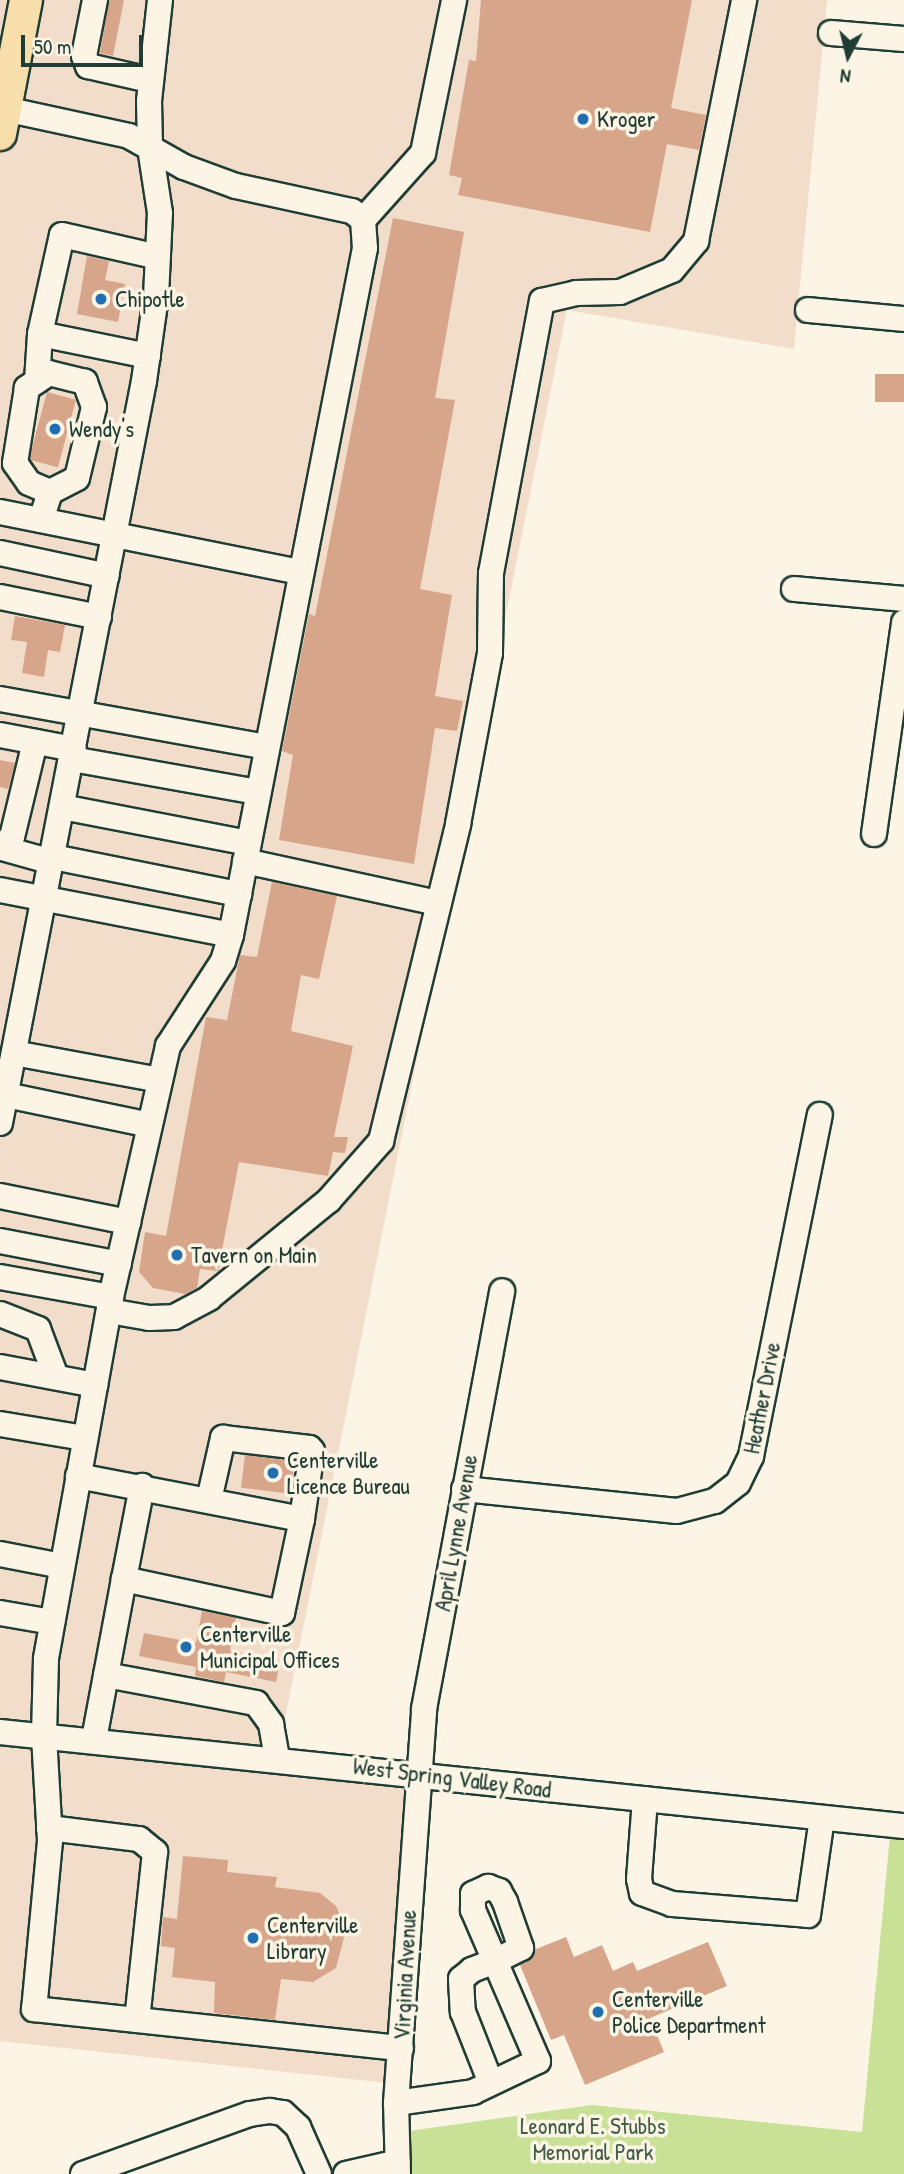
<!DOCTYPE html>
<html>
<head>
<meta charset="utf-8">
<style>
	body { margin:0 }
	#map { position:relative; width:904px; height:2174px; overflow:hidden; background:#fcf5e5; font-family:"Patrick Hand",sans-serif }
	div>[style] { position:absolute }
	.built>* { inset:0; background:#f1ddca }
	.green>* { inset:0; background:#c8e197 }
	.building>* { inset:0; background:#d7a58a; transform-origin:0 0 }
	.roads { filter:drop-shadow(2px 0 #1f3d34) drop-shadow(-2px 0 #1f3d34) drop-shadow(0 2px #1f3d34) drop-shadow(0 -2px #1f3d34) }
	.minor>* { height:24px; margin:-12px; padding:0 12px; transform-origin:12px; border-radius:12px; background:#fcf5e5 }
	.major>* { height:32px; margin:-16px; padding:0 16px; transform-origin:16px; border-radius:16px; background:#f8deab }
	.dots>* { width:19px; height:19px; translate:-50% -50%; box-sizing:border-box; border:4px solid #fcf5e5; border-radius:50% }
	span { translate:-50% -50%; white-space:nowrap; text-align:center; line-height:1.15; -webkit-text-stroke:7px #fcf5e5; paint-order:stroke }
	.poi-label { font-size:23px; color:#1f3d34 }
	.left { translate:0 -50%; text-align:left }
	.street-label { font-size:23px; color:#1f3d34 }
	.park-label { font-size:23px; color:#415e48 }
	.north { position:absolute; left:813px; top:21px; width:70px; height:70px; -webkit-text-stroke:5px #fcf5e5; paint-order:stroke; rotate:187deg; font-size:19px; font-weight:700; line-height:28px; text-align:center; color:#1f3d34 }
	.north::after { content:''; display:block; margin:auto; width:24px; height:32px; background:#1f3d34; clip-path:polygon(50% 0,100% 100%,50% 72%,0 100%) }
	.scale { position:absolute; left:21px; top:35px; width:122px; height:32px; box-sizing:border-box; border:4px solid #1f3d34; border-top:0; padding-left:9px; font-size:21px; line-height:24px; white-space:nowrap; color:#1f3d34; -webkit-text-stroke:5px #fcf5e5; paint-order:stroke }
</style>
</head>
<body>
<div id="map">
	<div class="built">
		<i style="clip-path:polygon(0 0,827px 0,794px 349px,567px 310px,277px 1758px,417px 1776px,397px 2084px,0 2041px)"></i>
	</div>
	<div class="green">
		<i style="clip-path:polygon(891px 1825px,904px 1826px,904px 2174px,398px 2174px,395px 2133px,592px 2105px,862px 2132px)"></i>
	</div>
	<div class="building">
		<i style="clip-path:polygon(109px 0,124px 0,113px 56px,100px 53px)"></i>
		<i style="clip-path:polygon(481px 0,692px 0,671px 108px,706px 115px,699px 150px,667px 144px,650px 232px,458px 195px,462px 178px,449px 175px,469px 60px,476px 61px)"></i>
		<i style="clip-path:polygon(393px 218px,464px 232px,435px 398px,455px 400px,420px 589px,452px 595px,435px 696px,463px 701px,457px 731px,435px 728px,414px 864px,279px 840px,293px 755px,282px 751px,309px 614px,315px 616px)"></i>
		<i style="clip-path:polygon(87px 256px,109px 261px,105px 280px,125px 284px,118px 322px,77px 314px)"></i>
		<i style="left:904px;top:374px;width:28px;height:29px;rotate:90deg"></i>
		<i style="left:47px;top:392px;width:30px;height:70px;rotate:15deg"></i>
		<i style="clip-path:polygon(15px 616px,65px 625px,60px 652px,48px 650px,44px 677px,22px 673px,27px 642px,11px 640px)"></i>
		<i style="clip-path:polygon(0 760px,15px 763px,8px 789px,0 787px)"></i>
		<i style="clip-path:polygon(272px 882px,337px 896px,319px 979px,301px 975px,291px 1031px,353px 1046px,334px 1137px,348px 1137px,345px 1153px,333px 1152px,328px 1176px,239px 1162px,218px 1271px,200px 1269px,197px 1288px,185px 1294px,153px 1288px,139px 1272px,145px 1232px,166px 1236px,206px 1017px,227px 1020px,240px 955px,257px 957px)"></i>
		<i style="left:245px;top:1455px;width:50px;height:33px;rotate:7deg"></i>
		<i style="clip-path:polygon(202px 1611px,236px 1618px,230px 1651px,280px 1661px,276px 1682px,226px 1672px,224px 1682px,195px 1676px,196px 1667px,139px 1656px,144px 1633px,196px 1643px)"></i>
		<i style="clip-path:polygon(183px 1856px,228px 1860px,227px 1872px,277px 1877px,275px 1887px,320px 1893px,336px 1906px,346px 1930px,336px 1968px,313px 1982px,281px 1979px,275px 2020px,214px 2013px,215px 1982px,172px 1977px,175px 1948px,161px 1946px,163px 1917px,177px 1919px)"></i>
		<i style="clip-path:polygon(566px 1937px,574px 1957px,602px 1945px,613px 1971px,633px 1962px,637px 1971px,708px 1942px,727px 1986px,650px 2018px,664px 2052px,585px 2085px,564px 2035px,551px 2040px,520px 1965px,536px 1949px)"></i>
	</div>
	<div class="roads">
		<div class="minor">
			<i style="left:95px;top:0;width:57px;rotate:101.1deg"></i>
			<i style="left:84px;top:56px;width:11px;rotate:68deg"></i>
			<i style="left:88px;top:66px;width:63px;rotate:12.9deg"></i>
			<i style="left:831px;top:33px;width:73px;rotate:4.7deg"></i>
			<i style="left:0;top:108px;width:132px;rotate:12.2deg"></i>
			<i style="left:129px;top:136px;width:63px;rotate:29.4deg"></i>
			<i style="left:184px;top:167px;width:55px;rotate:20.1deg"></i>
			<i style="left:236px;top:186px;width:119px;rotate:12.2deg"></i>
			<i style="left:352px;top:211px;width:14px;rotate:39deg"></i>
			<i style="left:363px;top:220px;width:28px;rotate:86deg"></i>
			<i style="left:365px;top:248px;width:700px;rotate:101.04deg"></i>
			<i style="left:231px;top:935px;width:27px;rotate:107deg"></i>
			<i style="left:223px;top:961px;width:101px;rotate:122.9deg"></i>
			<i style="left:168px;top:1046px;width:257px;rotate:102.8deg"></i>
			<i style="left:111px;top:1297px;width:368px;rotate:100.2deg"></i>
			<i style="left:46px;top:1659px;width:77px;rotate:91.5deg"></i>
			<i style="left:44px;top:1736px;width:105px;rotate:86.7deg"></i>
			<i style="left:50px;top:1841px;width:169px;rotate:95.4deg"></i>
			<i style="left:34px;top:2009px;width:369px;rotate:6.1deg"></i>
			<i style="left:363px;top:220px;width:90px;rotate:-48.2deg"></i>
			<i style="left:423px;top:153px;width:156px;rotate:-78.5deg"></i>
			<i style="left:808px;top:310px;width:96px;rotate:5.4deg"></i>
			<i style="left:148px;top:356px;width:110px;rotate:-168.5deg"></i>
			<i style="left:40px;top:334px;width:101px;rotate:-77.5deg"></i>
			<i style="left:62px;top:235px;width:98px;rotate:12.9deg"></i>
			<i style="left:37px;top:381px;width:47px;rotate:-86.3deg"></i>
			<i style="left:0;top:512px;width:307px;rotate:11.3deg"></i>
			<i style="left:41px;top:520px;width:29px;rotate:-72deg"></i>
			<i style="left:50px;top:492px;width:30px;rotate:-27deg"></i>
			<i style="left:77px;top:478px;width:73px;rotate:-76.5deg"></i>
			<i style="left:94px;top:407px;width:27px;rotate:-110deg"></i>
			<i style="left:85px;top:382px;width:37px;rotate:-166deg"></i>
			<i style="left:49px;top:373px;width:27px;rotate:146deg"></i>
			<i style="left:27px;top:388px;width:76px;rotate:99.1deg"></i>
			<i style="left:15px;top:463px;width:24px;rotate:55deg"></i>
			<i style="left:29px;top:483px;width:23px;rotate:23deg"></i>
			<i style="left:0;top:553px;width:109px;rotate:12.1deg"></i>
			<i style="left:794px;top:589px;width:110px;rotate:5.2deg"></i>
			<i style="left:0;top:597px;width:101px;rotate:11.4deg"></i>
			<i style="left:0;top:699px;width:271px;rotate:10.2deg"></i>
			<i style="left:0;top:735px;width:75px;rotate:10.7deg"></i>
			<i style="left:72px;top:759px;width:189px;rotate:10.1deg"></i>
			<i style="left:62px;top:807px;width:190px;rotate:10.9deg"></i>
			<i style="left:874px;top:834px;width:214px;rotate:-81.9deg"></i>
			<i style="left:0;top:848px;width:16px;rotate:-43deg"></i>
			<i style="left:12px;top:837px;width:98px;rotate:-76.4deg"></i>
			<i style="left:2px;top:848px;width:52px;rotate:15.6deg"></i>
			<i style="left:53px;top:857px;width:190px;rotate:11.3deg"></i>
			<i style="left:245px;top:861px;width:198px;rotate:12.3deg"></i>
			<i style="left:0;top:890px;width:235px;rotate:11deg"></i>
			<i style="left:14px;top:1053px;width:147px;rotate:10.5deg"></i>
			<i style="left:6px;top:1095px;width:146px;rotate:11.8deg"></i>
			<i style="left:0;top:1123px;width:756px;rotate:-79.02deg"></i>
			<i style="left:144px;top:381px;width:85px;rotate:-81.9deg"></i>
			<i style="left:156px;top:297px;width:84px;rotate:-87.3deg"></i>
			<i style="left:160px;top:213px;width:66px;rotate:-98.7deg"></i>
			<i style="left:150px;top:148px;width:47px;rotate:-91.2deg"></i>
			<i style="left:149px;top:101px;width:102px;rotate:-83.8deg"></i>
			<i style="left:0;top:1196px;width:131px;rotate:11.5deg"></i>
			<i style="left:0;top:1241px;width:121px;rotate:10.9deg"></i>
			<i style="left:0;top:1277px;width:113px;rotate:10.2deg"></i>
			<i style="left:109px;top:1311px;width:41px;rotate:9.9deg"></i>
			<i style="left:149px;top:1318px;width:25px;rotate:-2deg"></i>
			<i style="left:174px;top:1317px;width:40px;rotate:-28deg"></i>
			<i style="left:209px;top:1298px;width:155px;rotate:-39.2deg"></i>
			<i style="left:329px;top:1200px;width:79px;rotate:-48.6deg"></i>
			<i style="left:381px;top:1141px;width:326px;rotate:-76.3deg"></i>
			<i style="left:458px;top:824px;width:174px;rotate:-79.4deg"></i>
			<i style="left:490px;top:653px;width:80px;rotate:-89.3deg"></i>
			<i style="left:491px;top:573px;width:277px;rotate:-79.4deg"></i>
			<i style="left:542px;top:301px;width:35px;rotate:-13deg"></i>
			<i style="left:576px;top:293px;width:44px;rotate:-1.3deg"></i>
			<i style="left:620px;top:292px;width:56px;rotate:-22.9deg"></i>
			<i style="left:672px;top:270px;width:38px;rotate:-50deg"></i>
			<i style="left:696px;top:241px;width:246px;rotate:-78.7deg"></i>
			<i style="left:0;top:1314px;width:41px;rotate:21.5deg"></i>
			<i style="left:38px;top:1329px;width:51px;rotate:69.4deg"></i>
			<i style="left:0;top:1367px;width:97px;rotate:10.7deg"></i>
			<i style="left:0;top:1424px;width:86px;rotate:9.4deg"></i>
			<i style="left:78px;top:1476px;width:228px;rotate:10.9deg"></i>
			<i style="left:302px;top:1519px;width:96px;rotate:102deg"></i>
			<i style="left:282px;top:1613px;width:162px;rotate:-167.9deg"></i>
			<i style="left:124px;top:1579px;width:163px;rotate:100.6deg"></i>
			<i style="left:464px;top:1489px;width:214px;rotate:5.9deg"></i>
			<i style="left:677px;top:1511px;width:39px;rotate:-15deg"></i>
			<i style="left:715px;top:1501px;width:29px;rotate:-38deg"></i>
			<i style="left:738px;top:1483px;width:30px;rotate:-64deg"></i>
			<i style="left:751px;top:1456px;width:348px;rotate:-78.6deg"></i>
			<i style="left:209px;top:1500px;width:64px;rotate:-77.3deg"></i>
			<i style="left:223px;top:1438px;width:87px;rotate:6.6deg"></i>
			<i style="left:309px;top:1448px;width:4px;rotate:45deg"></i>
			<i style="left:312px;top:1451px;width:69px;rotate:98.4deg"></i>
			<i style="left:0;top:1554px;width:63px;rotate:11deg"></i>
			<i style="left:124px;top:1579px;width:95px;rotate:-79deg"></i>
			<i style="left:0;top:1613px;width:53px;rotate:9.8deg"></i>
			<i style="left:106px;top:1675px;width:153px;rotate:10.6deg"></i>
			<i style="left:256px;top:1703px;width:26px;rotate:54deg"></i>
			<i style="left:271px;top:1724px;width:36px;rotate:80deg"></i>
			<i style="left:0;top:1732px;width:909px;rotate:5.94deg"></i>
			<i style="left:645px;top:1799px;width:80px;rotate:94.3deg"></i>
			<i style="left:639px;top:1879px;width:14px;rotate:78deg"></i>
			<i style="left:642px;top:1893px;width:32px;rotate:20deg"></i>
			<i style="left:672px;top:1904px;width:136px;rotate:4.6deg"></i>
			<i style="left:808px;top:1915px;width:98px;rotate:-81.8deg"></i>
			<i style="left:49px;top:1828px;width:91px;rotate:7deg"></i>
			<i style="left:139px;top:1839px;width:21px;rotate:39deg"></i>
			<i style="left:155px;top:1852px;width:169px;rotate:96.1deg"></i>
			<i style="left:396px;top:2103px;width:78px;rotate:-8.1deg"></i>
			<i style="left:473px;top:2092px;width:72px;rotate:-25.5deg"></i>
			<i style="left:538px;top:2061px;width:109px;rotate:-113.3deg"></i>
			<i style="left:495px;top:1961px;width:56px;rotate:-113.3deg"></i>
			<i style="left:473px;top:1910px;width:16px;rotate:-90deg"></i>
			<i style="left:473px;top:1894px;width:17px;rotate:-25deg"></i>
			<i style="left:488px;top:1887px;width:12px;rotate:20deg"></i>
			<i style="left:499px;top:1891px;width:13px;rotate:61deg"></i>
			<i style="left:505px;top:1902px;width:49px;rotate:70.8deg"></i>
			<i style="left:521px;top:1948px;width:29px;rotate:153deg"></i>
			<i style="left:495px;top:1961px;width:25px;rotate:159deg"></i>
			<i style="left:472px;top:1970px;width:14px;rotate:141deg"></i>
			<i style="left:461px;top:1979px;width:33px;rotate:87deg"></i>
			<i style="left:463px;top:2012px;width:76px;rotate:68.5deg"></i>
			<i style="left:83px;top:2174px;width:177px;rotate:-19.8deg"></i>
			<i style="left:250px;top:2114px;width:20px;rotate:-9deg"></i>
			<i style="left:270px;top:2111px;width:13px;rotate:9deg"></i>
			<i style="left:283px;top:2113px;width:21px;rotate:43deg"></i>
			<i style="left:298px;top:2127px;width:51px;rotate:65.9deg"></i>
			<i style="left:346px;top:2174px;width:53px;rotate:-13deg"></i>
			<i style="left:398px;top:2174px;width:71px;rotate:-91.6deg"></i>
			<i style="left:396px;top:2103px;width:395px;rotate:-85.9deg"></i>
			<i style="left:424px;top:1709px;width:425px;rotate:-79.4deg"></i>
		</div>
		<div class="major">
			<i style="left:0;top:134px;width:136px;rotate:-79deg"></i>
		</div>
	</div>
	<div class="dots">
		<i style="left:583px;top:119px;background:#1f6fb2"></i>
		<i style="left:101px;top:299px;background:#1f6fb2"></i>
		<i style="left:55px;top:429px;background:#1f6fb2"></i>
		<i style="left:177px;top:1255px;background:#1f6fb2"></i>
		<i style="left:273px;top:1473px;background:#1f6fb2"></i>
		<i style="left:186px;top:1647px;background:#1f6fb2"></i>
		<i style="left:253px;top:1938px;background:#1f6fb2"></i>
		<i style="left:598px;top:2012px;background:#1f6fb2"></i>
	</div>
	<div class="poi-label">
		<span class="left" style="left:597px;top:119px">Kroger</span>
		<span class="left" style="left:115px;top:299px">Chipotle</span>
		<span class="left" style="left:69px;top:429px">Wendy's</span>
		<span class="left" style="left:191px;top:1255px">Tavern on Main</span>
		<span class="left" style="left:287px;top:1473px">Centerville<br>Licence Bureau</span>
		<span class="left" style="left:200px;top:1647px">Centerville<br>Municipal Offices</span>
		<span class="left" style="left:267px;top:1938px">Centerville<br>Library</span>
		<span class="left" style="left:612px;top:2012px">Centerville<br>Police Department</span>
	</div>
	<div class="street-label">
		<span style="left:762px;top:1398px;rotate:-79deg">Heather Drive</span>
		<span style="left:456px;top:1533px;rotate:-80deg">April Lynne Avenue</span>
		<span style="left:452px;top:1778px;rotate:7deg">West Spring Valley Road</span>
		<span style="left:405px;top:1975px;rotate:-87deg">Virginia Avenue</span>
	</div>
	<div class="park-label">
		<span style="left:593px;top:2139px">Leonard E. Stubbs<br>Memorial Park</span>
	</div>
	<div class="north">N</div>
	<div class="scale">50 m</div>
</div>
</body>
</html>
